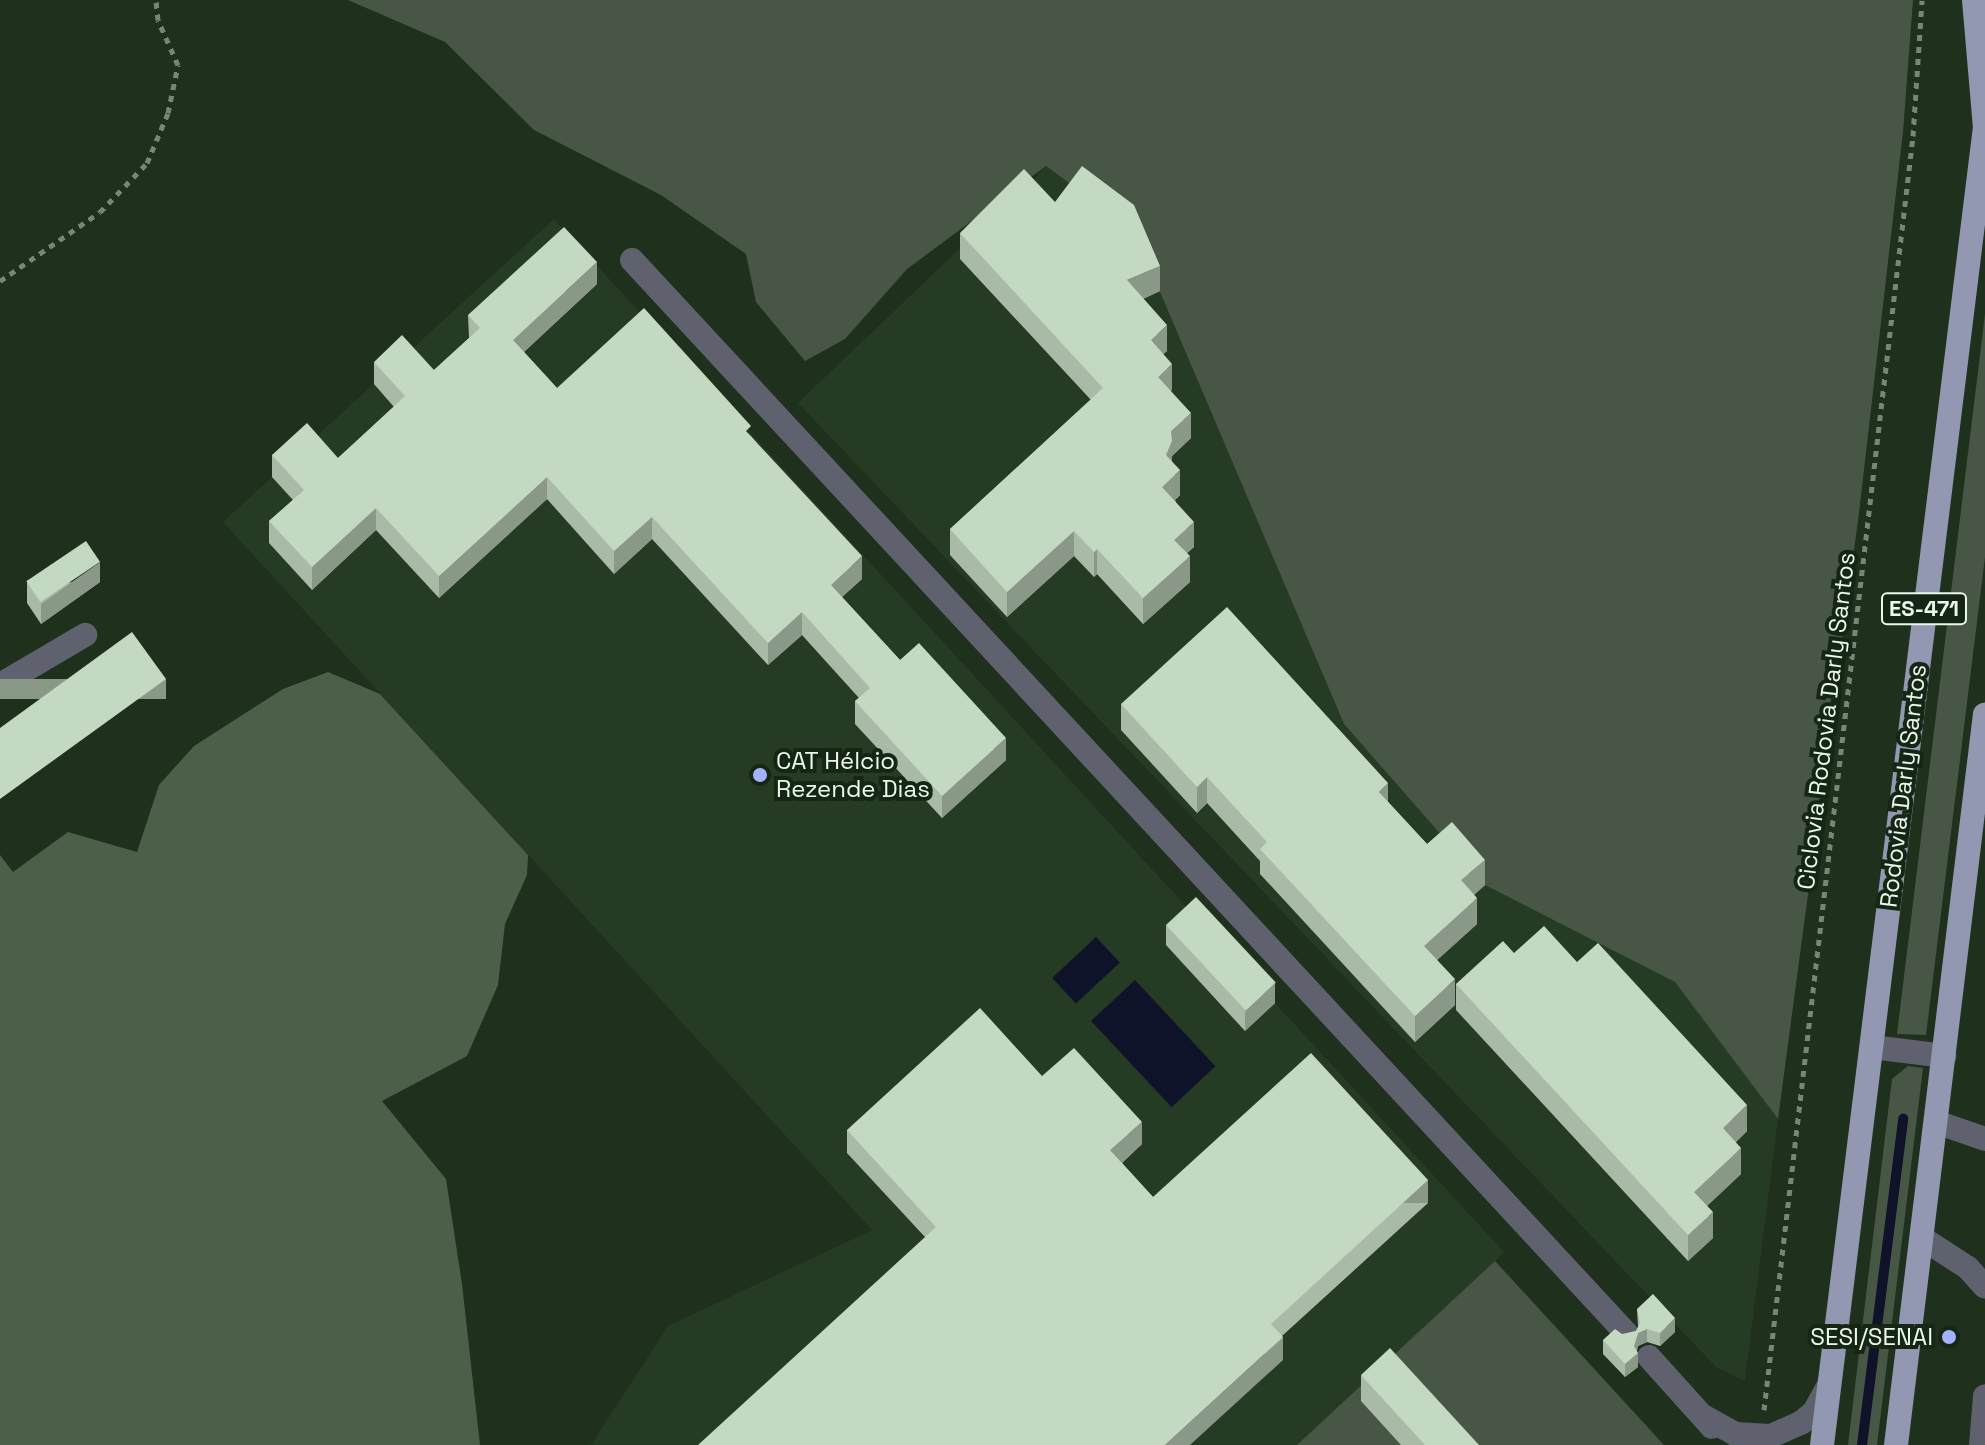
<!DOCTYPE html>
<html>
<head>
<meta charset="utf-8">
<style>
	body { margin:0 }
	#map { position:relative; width:1985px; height:1445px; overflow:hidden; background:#1f301d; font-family:"Space Grotesk",sans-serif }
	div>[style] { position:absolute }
	.built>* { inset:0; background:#263b23 }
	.green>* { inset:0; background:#485646 }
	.forest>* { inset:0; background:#4c6049 }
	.water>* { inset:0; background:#0f1329; transform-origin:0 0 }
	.stream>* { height:10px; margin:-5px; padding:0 5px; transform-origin:5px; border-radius:5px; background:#0f1329 }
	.path>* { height:5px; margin-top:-2.5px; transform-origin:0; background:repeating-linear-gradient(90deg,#788676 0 6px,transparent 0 12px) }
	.minor>* { height:24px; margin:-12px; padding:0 12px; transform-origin:12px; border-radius:12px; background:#5f626e }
	.major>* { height:24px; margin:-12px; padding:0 12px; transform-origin:12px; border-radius:12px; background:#9298b1 }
	.wall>* { inset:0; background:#a9bba6 }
	.shaded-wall>* { inset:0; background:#899887; transform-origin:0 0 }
	.building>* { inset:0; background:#c4d9c1; transform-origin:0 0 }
	.dots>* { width:22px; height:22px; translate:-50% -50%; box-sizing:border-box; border:4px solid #162614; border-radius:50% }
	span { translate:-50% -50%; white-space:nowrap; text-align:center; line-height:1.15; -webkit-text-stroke:8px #162614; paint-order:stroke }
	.shield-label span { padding:2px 6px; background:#162614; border:2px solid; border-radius:6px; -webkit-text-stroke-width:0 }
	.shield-label { font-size:22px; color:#ecf7eb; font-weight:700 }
	.street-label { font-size:24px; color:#ecf7eb }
	.poi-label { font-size:24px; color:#ecf7eb }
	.left { translate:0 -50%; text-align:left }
	.right { translate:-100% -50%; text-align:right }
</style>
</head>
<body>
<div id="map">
	<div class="built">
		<i style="clip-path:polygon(1046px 166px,1134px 231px,1344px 724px,1485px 885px,1675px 982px,1778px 1119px,1745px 1381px,1717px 1368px,798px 403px)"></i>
		<i style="clip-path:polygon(554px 219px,1504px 1252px,1495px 1261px,1664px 1445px,591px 1445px,668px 1326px,872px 1230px,223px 522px)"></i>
	</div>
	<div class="green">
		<i style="clip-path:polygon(348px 0,1913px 0,1903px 132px,1859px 513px,1778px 1119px,1675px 982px,1485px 885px,1344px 724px,1134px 231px,1046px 166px,907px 269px,845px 339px,805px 361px,756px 302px,746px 254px,661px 195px,534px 130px,445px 42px)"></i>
		<i style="clip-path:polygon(1985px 314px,1985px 557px,1926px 1035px,1897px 1034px)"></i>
		<i style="clip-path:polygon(1908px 1066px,1923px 1068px,1877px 1445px,1848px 1445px,1892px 1079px)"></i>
		<i style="clip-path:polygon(1495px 1261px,1664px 1445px,1297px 1445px)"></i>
	</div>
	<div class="forest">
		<i style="clip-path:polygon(328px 672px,380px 694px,528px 855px,527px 875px,505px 924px,498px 985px,467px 1056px,382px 1101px,446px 1179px,462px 1284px,480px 1445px,0 1445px,0 855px,13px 872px,68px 832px,137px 852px,159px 785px,194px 746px,283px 689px)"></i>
	</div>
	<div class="water">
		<i style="left:1096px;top:937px;width:35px;height:60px;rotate:47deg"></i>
		<i style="left:1135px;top:980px;width:118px;height:60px;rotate:47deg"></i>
	</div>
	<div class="stream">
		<i style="left:1862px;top:1445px;width:329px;rotate:-82.8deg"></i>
	</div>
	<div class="path">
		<i style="left:0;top:281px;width:121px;rotate:-34.6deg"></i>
		<i style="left:100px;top:212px;width:68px;rotate:-46.2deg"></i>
		<i style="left:147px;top:163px;width:54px;rotate:-67.2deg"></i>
		<i style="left:168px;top:113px;width:49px;rotate:-78.2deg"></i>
		<i style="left:178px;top:65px;width:49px;rotate:-114deg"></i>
		<i style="left:158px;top:20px;width:20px;rotate:-96deg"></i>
		<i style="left:1764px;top:1410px;width:1283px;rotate:-83.33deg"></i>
		<i style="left:1913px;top:136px;width:136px;rotate:-86.2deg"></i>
	</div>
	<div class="minor">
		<i style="left:632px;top:260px;width:1463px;rotate:47.19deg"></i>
		<i style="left:0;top:685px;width:99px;rotate:-30.5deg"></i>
		<i style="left:1872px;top:1047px;width:73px;rotate:7.1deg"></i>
		<i style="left:1936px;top:1122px;width:52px;rotate:19.1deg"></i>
		<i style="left:1922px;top:1238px;width:55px;rotate:33.1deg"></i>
		<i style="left:1968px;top:1268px;width:25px;rotate:48deg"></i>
		<i style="left:1649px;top:1357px;width:94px;rotate:48deg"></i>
		<i style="left:1703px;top:1416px;width:37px;rotate:29deg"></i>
		<i style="left:1735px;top:1434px;width:36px;rotate:3deg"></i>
		<i style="left:1771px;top:1436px;width:34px;rotate:-24deg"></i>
		<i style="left:1802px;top:1422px;width:16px;rotate:-40deg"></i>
		<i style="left:1814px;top:1412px;width:31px;rotate:-61deg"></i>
		<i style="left:1981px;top:1445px;width:49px;rotate:-85.3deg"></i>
	</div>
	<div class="major">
		<i style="left:1974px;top:0;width:129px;rotate:85.1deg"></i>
		<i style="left:1822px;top:1445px;width:1328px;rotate:-82.95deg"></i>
		<i style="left:1896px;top:1445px;width:736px;rotate:-83.06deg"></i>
	</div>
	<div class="wall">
		<i style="clip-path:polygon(960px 233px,1160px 291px,1143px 299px,1167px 351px,1163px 354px,1172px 389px,1171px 391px,1191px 438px,1172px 456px,1172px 462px,1180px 495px,1175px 500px,1194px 547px,1187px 553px,1190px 582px,1143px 624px,1097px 574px,1094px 577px,1074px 556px,1007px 617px,950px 555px,950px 529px,1091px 400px,960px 259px)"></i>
		<i style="clip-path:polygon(597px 284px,524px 352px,557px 388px,751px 436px,862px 579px,842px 597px,900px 660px,1006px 760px,942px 818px,855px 724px,855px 701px,859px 698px,802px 635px,768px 665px,652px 539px,614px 574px,547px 499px,439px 598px,376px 530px,312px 590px,269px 543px,269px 521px,293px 500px,272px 477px,272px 455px,338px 458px,394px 407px,374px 384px,374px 362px,434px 370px,469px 338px,468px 315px)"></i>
		<i style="clip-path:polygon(100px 582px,41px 624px,27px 603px,27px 583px)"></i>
		<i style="clip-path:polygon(1121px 704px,1388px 802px,1427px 844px,1485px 885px,1474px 895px,1477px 924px,1437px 960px,1455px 1005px,1415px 1042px,1260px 874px,1260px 861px,1207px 803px,1197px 813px,1121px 730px)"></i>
		<i style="clip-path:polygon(1166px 925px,1275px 1003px,1245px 1031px,1166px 945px)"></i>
		<i style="clip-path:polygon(1514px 953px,1747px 1131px,1736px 1142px,1741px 1174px,1707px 1206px,1713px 1238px,1688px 1261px,1456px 1010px,1456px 984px)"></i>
		<i style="clip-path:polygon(1042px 1076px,1142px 1144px,1122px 1163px,1153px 1197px,1428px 1203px,1282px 1336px,1283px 1360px,925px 1237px,847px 1153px,847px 1130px)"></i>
		<i style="clip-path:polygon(1637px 1309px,1675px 1332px,1660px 1346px,1647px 1342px,1638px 1346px,1637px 1351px,1638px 1367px,1625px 1377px,1603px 1354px,1603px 1340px,1636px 1331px,1638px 1327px)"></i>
		<i style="clip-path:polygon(1361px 1375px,1479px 1445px,1401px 1445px,1361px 1401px)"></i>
	</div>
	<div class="shaded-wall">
		<i style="clip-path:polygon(597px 262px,597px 284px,513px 362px,513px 340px)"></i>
		<i style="clip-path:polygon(1160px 266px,1160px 291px,1127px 306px,1127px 280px)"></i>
		<i style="clip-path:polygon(1167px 325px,1167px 351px,1151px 366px,1151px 340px)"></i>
		<i style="clip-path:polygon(1172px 364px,1172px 389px,1158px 403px,1158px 377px)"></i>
		<i style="clip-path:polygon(1191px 413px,1191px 438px,1172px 456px,1172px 466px,1166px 455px,1171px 431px)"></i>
		<i style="clip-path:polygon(1180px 470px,1180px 495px,1162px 512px,1162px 487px)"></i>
		<i style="clip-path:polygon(547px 477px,547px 499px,439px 598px,439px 576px)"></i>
		<i style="clip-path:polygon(376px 508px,376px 530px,312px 590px,312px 567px)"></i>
		<i style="clip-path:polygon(652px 517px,652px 539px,614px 574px,614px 551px)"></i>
		<i style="clip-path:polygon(1194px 522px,1194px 547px,1174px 565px,1174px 540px)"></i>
		<i style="clip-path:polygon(1074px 531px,1074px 556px,1007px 617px,1007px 592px)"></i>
		<i style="clip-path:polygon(1097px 549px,1097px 574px,1094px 577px,1094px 552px)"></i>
		<i style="clip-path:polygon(862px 556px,862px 579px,831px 607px,831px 585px)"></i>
		<i style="clip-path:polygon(1190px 556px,1190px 582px,1143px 624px,1143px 598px)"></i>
		<i style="clip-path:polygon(100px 562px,100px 582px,41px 624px,41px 604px)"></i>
		<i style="clip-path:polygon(802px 612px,802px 635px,768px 665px,768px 643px)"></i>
		<i style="left:166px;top:679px;width:20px;height:205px;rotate:90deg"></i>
		<i style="clip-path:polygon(1006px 738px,1006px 760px,942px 818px,942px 796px)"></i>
		<i style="clip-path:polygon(1207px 777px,1207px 803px,1197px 813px,1197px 787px)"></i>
		<i style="clip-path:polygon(1388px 783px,1388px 809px,1379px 792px)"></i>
		<i style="clip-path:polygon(1485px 860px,1485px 885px,1461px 906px,1461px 880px)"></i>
		<i style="clip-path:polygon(1477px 898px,1477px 924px,1424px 972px,1424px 946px)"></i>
		<i style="clip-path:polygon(1455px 979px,1455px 1005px,1415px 1042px,1415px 1016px)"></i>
		<i style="clip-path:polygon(1275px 983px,1275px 1003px,1245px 1031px,1245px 1011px)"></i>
		<i style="clip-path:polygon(1747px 1105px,1747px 1131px,1723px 1154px,1723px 1128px)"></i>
		<i style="clip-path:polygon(1142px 1122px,1142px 1144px,1110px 1173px,1110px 1150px)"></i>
		<i style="clip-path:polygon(1741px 1148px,1741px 1174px,1694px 1218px,1694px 1192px)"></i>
		<i style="left:1428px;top:1180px;width:23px;height:213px;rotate:90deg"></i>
		<i style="clip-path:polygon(1713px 1212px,1713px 1238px,1688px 1261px,1688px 1235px)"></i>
		<i style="clip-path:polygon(1675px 1318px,1675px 1332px,1660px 1346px,1660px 1333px)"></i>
		<i style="clip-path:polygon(1647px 1329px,1647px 1342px,1638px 1346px,1636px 1355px,1638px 1353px,1638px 1367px,1625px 1377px,1625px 1364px,1634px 1346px,1638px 1333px)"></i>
		<i style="clip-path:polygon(1283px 1337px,1283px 1360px,1190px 1445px,1165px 1445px)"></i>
	</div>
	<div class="building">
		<i style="clip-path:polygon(1082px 166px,1134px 205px,1160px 266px,1127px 280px,1167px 325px,1151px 340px,1172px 364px,1158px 377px,1191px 413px,1171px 431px,1172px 441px,1166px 455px,1180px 470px,1162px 487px,1194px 522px,1174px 540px,1190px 556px,1143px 598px,1097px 549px,1094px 552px,1074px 531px,1007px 592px,950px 529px,1103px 388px,960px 233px,1024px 169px,1055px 202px)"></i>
		<i style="clip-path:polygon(564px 227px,597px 262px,513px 340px,557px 388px,644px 308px,751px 426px,746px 431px,862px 556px,831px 585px,900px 660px,919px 643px,1006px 738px,942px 796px,855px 701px,870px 688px,802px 612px,768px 643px,652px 517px,614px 551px,547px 477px,439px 576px,376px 508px,312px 567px,269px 521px,304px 490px,272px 455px,307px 423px,338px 458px,405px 396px,374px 362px,402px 335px,434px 370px,480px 328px,468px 315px)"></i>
		<i style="left:86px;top:541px;width:25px;height:72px;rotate:56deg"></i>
		<i style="clip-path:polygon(1227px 607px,1388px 783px,1379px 792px,1427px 844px,1452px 822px,1485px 860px,1461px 880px,1477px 898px,1424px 946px,1455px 979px,1415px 1016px,1260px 849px,1267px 842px,1207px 777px,1197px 787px,1121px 704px)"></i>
		<i style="clip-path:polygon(132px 632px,166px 679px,0 799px,0 728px)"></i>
		<i style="left:1196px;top:897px;width:117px;height:41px;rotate:47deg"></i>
		<i style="clip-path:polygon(1544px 926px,1577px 962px,1598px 943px,1747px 1105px,1723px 1128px,1741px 1148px,1694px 1192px,1713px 1212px,1688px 1235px,1456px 984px,1503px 941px,1514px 953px)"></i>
		<i style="clip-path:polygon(980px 1008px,1042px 1076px,1074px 1048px,1142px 1122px,1110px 1150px,1153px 1197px,1311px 1053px,1428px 1180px,1271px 1324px,1283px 1337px,1165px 1445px,698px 1445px,936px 1227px,847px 1130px)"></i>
		<i style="clip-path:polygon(1653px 1294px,1675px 1318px,1660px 1333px,1647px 1329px,1638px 1333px,1634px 1346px,1638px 1353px,1625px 1364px,1603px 1340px,1615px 1329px,1622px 1334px,1636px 1331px,1640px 1323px,1637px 1309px)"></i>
		<i style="clip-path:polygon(1390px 1348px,1479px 1445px,1425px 1445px,1361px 1375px)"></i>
	</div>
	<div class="dots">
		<i style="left:760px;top:775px;background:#a3b2fd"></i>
		<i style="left:1949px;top:1337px;background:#a3b2fd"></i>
	</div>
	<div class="shield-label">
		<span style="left:1924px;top:609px">ES-471</span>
	</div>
	<div class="street-label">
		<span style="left:1826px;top:721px;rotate:-83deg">Ciclovia Rodovia Darly Santos</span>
		<span style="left:1903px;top:786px;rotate:-83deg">Rodovia Darly Santos</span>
	</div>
	<div class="poi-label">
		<span class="left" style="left:776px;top:775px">CAT Hélcio<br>Rezende Dias</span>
		<span class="right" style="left:1933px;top:1337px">SESI/SENAI</span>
	</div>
</div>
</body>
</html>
